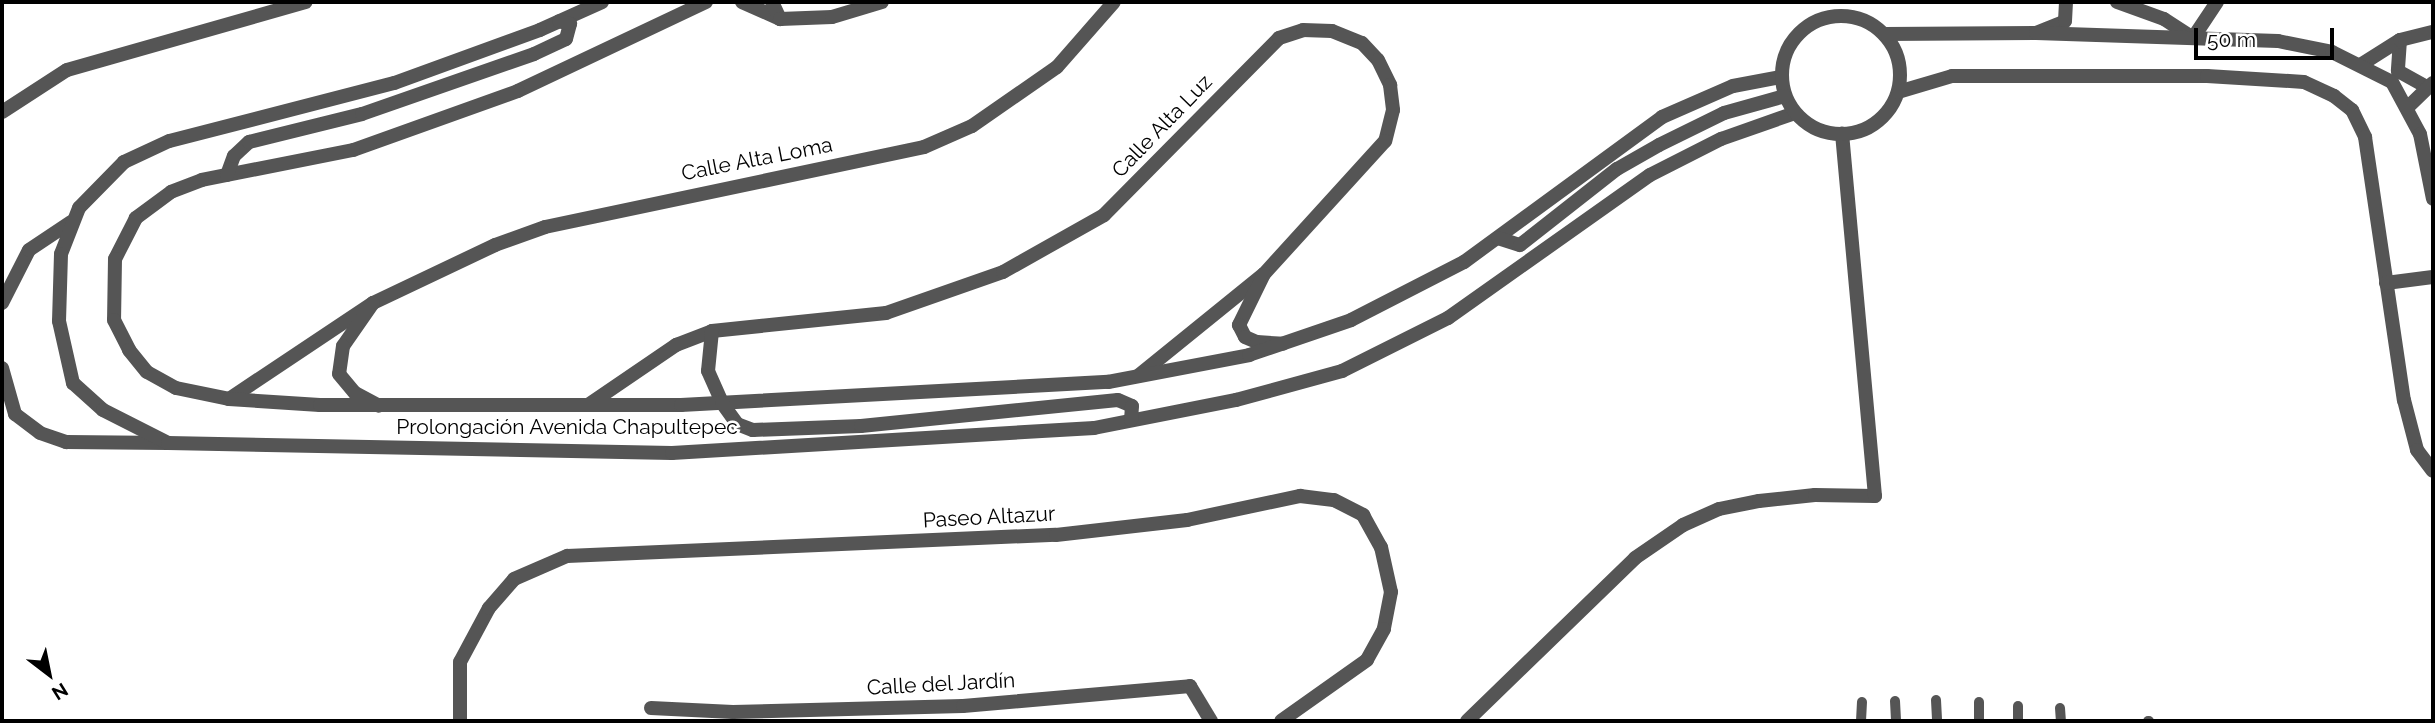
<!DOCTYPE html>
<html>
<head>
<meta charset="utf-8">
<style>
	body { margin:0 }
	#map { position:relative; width:2435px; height:723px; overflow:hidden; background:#fff; font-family:Raleway,sans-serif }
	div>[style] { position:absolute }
	.service>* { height:10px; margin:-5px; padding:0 5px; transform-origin:5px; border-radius:5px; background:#555 }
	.minor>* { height:14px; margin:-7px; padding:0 7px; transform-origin:7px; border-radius:7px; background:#555 }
	.tertiary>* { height:14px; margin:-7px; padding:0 7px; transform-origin:7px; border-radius:7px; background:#555 }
	.tertiary>.ring { margin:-7px; padding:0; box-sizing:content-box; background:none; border:14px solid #555; border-radius:50% }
	span { translate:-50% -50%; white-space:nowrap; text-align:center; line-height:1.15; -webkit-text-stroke:5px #fff; paint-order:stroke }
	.street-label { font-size:21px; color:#000 }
	.frame { position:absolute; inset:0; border:4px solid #000; pointer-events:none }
	.north { position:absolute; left:14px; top:639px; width:70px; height:70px; -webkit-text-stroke:5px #fff; paint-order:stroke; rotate:148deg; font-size:19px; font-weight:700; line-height:28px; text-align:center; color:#000 }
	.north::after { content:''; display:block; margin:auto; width:24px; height:32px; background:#000; clip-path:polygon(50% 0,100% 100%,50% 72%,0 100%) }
	.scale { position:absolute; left:2194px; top:28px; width:140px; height:32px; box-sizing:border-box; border:4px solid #000; border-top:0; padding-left:9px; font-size:21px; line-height:24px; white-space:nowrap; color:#000; -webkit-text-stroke:5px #fff; paint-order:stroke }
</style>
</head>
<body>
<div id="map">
	<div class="service">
		<i style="left:1936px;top:700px;width:21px;rotate:87deg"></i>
		<i style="left:1895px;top:701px;width:20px;rotate:87deg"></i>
		<i style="left:1979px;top:702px;width:19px;rotate:90deg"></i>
		<i style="left:2060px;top:708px;width:13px;rotate:86deg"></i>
		<i style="left:1861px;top:721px;width:19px;rotate:-87deg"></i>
		<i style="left:2018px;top:721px;width:15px;rotate:-90deg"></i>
		<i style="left:2148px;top:721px;width:1px"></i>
	</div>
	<div class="minor">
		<i style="left:742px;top:2px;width:42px;rotate:24.1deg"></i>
		<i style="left:780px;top:19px;width:19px;rotate:-115deg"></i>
		<i style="left:2117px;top:2px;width:50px;rotate:19.9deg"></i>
		<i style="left:2164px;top:19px;width:35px;rotate:33deg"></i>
		<i style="left:2193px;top:38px;width:43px;rotate:-56.3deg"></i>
		<i style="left:780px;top:19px;width:52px;rotate:-2.2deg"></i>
		<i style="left:832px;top:17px;width:52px;rotate:-16.7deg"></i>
		<i style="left:2036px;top:33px;width:31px;rotate:-22deg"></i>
		<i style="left:2065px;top:21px;width:19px;rotate:-87deg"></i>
		<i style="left:2400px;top:40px;width:31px;rotate:94deg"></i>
		<i style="left:2398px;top:71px;width:33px;rotate:29deg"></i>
		<i style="left:2362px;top:64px;width:45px;rotate:-32.3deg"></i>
		<i style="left:2400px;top:40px;width:34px;rotate:-14deg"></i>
		<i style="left:2409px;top:106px;width:33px;rotate:-44deg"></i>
		<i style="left:2px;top:112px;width:77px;rotate:-32.9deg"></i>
		<i style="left:67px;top:70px;width:248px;rotate:-15.9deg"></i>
		<i style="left:2px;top:303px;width:59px;rotate:-63deg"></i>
		<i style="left:29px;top:250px;width:50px;rotate:-33.7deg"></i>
		<i style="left:373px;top:303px;width:135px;rotate:-25.4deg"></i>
		<i style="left:495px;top:245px;width:53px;rotate:-19.8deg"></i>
		<i style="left:545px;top:227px;width:387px;rotate:-11.9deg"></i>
		<i style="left:924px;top:147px;width:52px;rotate:-23.6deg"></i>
		<i style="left:972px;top:126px;width:103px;rotate:-34.8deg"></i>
		<i style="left:1057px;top:67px;width:86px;rotate:-48.8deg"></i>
		<i style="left:712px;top:331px;width:175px;rotate:-5.9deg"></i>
		<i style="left:886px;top:313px;width:124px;rotate:-19.3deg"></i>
		<i style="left:1003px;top:272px;width:116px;rotate:-29.4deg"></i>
		<i style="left:1104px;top:215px;width:249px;rotate:-45.3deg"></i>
		<i style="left:1279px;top:38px;width:25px;rotate:-18deg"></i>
		<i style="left:1303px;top:30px;width:29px;rotate:2deg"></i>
		<i style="left:1332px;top:31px;width:32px;rotate:22deg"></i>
		<i style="left:1362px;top:43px;width:23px;rotate:47deg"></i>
		<i style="left:1378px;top:60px;width:28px;rotate:64deg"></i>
		<i style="left:1390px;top:85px;width:25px;rotate:83deg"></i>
		<i style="left:1393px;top:110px;width:32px;rotate:104deg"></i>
		<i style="left:1385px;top:141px;width:180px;rotate:132.3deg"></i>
		<i style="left:2px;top:368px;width:48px;rotate:74.2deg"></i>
		<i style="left:15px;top:414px;width:31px;rotate:37deg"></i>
		<i style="left:40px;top:433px;width:28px;rotate:19deg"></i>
		<i style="left:66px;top:442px;width:102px;rotate:0.6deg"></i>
		<i style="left:1138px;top:376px;width:162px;rotate:-39deg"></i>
		<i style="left:1264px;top:274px;width:57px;rotate:116.1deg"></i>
		<i style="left:1239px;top:325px;width:13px;rotate:63deg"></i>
		<i style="left:1245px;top:337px;width:13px;rotate:23deg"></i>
		<i style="left:1257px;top:342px;width:26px;rotate:4deg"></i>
		<i style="left:229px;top:399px;width:173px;rotate:-33.7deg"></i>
		<i style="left:373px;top:303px;width:52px;rotate:124.9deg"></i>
		<i style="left:343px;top:346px;width:28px;rotate:98deg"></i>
		<i style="left:339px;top:374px;width:25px;rotate:50deg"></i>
		<i style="left:355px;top:393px;width:27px;rotate:28deg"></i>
		<i style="left:588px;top:405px;width:107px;rotate:-34.3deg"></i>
		<i style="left:676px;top:345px;width:39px;rotate:-21deg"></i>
		<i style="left:712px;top:331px;width:40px;rotate:95.7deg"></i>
		<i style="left:708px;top:371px;width:35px;rotate:66deg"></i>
		<i style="left:651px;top:708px;width:82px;rotate:2.8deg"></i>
		<i style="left:733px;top:712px;width:230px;rotate:-1.5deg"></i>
		<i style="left:963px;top:706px;width:228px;rotate:-5deg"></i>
		<i style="left:1190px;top:686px;width:41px;rotate:59deg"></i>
		<i style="left:460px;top:721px;width:59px;rotate:-90deg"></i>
		<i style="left:460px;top:662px;width:61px;rotate:-61.8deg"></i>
		<i style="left:489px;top:608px;width:38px;rotate:-49deg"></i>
		<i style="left:514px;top:579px;width:58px;rotate:-23.5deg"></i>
		<i style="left:567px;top:556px;width:489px;rotate:-2.5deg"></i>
		<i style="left:1056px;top:535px;width:132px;rotate:-6.5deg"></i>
		<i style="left:1187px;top:520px;width:116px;rotate:-12deg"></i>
		<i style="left:1300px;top:496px;width:34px;rotate:7deg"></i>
		<i style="left:1334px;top:500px;width:33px;rotate:27deg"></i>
		<i style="left:1363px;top:515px;width:37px;rotate:61deg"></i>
		<i style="left:1381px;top:547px;width:46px;rotate:77.5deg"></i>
		<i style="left:1391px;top:592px;width:38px;rotate:101deg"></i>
		<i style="left:1384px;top:629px;width:35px;rotate:119deg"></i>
		<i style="left:1367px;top:660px;width:105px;rotate:144.7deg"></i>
		<i style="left:1467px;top:721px;width:234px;rotate:-44.1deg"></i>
		<i style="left:1635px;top:558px;width:58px;rotate:-34.5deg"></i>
		<i style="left:1683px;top:525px;width:39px;rotate:-24deg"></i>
		<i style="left:1719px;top:509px;width:41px;rotate:-11.3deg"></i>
		<i style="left:1759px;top:501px;width:56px;rotate:-6.1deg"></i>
		<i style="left:1815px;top:495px;width:60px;rotate:1deg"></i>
		<i style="left:1875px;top:496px;width:364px;rotate:-95.2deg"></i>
	</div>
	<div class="tertiary">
		<i style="left:602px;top:2px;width:68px;rotate:155.7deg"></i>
		<i style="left:540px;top:30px;width:155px;rotate:160deg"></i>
		<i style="left:394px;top:83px;width:232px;rotate:165.5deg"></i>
		<i style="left:169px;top:141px;width:50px;rotate:155deg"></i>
		<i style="left:124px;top:162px;width:64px;rotate:134.4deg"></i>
		<i style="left:79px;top:208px;width:49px;rotate:111.4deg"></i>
		<i style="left:61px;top:254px;width:67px;rotate:91.7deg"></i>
		<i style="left:59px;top:321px;width:64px;rotate:77.3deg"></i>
		<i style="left:73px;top:383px;width:40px;rotate:42deg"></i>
		<i style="left:103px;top:410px;width:73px;rotate:26.9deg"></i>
		<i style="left:168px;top:443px;width:504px;rotate:1.14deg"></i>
		<i style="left:672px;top:453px;width:423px;rotate:-3.4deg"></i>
		<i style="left:1094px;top:428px;width:145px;rotate:-11.2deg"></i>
		<i style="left:1236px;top:400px;width:110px;rotate:-15.3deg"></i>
		<i style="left:1342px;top:371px;width:119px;rotate:-26.6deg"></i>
		<i style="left:1448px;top:318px;width:247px;rotate:-35.3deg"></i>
		<i style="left:1650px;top:175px;width:80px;rotate:-26.9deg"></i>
		<i style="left:1721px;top:139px;width:78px;rotate:-19.4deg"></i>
		<i style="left:706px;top:2px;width:208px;rotate:154.7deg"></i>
		<i style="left:518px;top:91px;width:175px;rotate:160.3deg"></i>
		<i style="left:353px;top:150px;width:154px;rotate:168.8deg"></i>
		<i style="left:202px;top:180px;width:33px;rotate:159deg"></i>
		<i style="left:171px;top:192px;width:44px;rotate:143.4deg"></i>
		<i style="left:136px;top:218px;width:46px;rotate:117.1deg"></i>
		<i style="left:115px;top:259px;width:61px;rotate:90.9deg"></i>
		<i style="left:114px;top:320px;width:34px;rotate:63deg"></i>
		<i style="left:129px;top:350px;width:28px;rotate:51deg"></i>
		<i style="left:147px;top:372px;width:33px;rotate:29deg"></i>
		<i style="left:176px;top:388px;width:54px;rotate:11.7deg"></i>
		<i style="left:229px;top:399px;width:91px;rotate:3.8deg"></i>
		<i style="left:320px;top:405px;width:361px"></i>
		<i style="left:681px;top:405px;width:428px;rotate:-3.1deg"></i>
		<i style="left:1108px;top:382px;width:144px;rotate:-10.8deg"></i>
		<i style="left:1249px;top:355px;width:108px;rotate:-18.9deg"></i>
		<i style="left:1351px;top:320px;width:127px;rotate:-27.2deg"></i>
		<i style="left:1464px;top:262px;width:245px;rotate:-36.2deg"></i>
		<i style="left:1662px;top:117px;width:77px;rotate:-23.6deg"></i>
		<i style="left:1733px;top:86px;width:49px;rotate:-10.6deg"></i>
		<i class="ring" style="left:1782px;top:16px;width:104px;height:104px"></i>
		<i style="left:1885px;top:34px;width:151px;rotate:-0.4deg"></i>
		<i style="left:2036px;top:33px;width:242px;rotate:1.9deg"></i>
		<i style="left:2278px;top:41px;width:55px;rotate:11.5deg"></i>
		<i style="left:2332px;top:52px;width:67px;rotate:26.6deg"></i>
		<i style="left:2392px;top:82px;width:59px;rotate:61.7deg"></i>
		<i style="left:2420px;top:134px;width:66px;rotate:78.7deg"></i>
		<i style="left:1898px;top:92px;width:56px;rotate:-16.5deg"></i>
		<i style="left:1952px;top:76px;width:255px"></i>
		<i style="left:2207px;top:76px;width:97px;rotate:3.5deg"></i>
		<i style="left:2304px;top:82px;width:33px;rotate:25deg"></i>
		<i style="left:2334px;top:96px;width:23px;rotate:38deg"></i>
		<i style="left:2352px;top:110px;width:30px;rotate:64deg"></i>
		<i style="left:2365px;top:137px;width:266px;rotate:81.6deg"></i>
		<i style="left:2404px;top:400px;width:52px;rotate:75.4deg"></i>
		<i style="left:2417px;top:450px;width:26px;rotate:53deg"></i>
		<i style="left:227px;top:175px;width:20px;rotate:-70deg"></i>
		<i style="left:234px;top:156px;width:21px;rotate:-43deg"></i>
		<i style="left:249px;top:142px;width:116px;rotate:-13.9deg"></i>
		<i style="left:362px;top:114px;width:182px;rotate:-19.2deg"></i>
		<i style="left:534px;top:54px;width:35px;rotate:-25deg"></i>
		<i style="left:566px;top:39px;width:16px;rotate:-75deg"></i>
		<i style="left:570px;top:24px;width:11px;rotate:-165deg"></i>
		<i style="left:1498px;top:238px;width:23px;rotate:18deg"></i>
		<i style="left:1520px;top:245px;width:123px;rotate:-38.1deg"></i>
		<i style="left:1617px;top:169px;width:48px;rotate:-29.7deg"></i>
		<i style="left:1659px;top:145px;width:72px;rotate:-26.2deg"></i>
		<i style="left:1724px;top:113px;width:63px;rotate:-15.6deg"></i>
		<i style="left:2386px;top:283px;width:47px;rotate:-7.3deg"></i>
		<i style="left:722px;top:403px;width:26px;rotate:54deg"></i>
		<i style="left:737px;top:424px;width:17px;rotate:21deg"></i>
		<i style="left:753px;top:430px;width:108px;rotate:-2.1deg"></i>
		<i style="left:861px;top:426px;width:258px;rotate:-5.8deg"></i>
		<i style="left:1118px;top:400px;width:15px;rotate:23deg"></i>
		<i style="left:1132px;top:406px;width:14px;rotate:94deg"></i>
	</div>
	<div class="street-label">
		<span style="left:1162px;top:126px;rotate:-46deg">Calle Alta Luz</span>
		<span style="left:757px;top:159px;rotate:-11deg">Calle Alta Loma</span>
		<span style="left:567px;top:427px">Prolongación Avenida Chapultepec</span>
		<span style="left:989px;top:517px;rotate:-3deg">Paseo Altazur</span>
		<span style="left:941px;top:684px;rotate:-3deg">Calle del Jardín</span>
	</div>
	<div class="frame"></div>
	<div class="north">N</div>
	<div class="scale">50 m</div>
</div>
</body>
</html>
